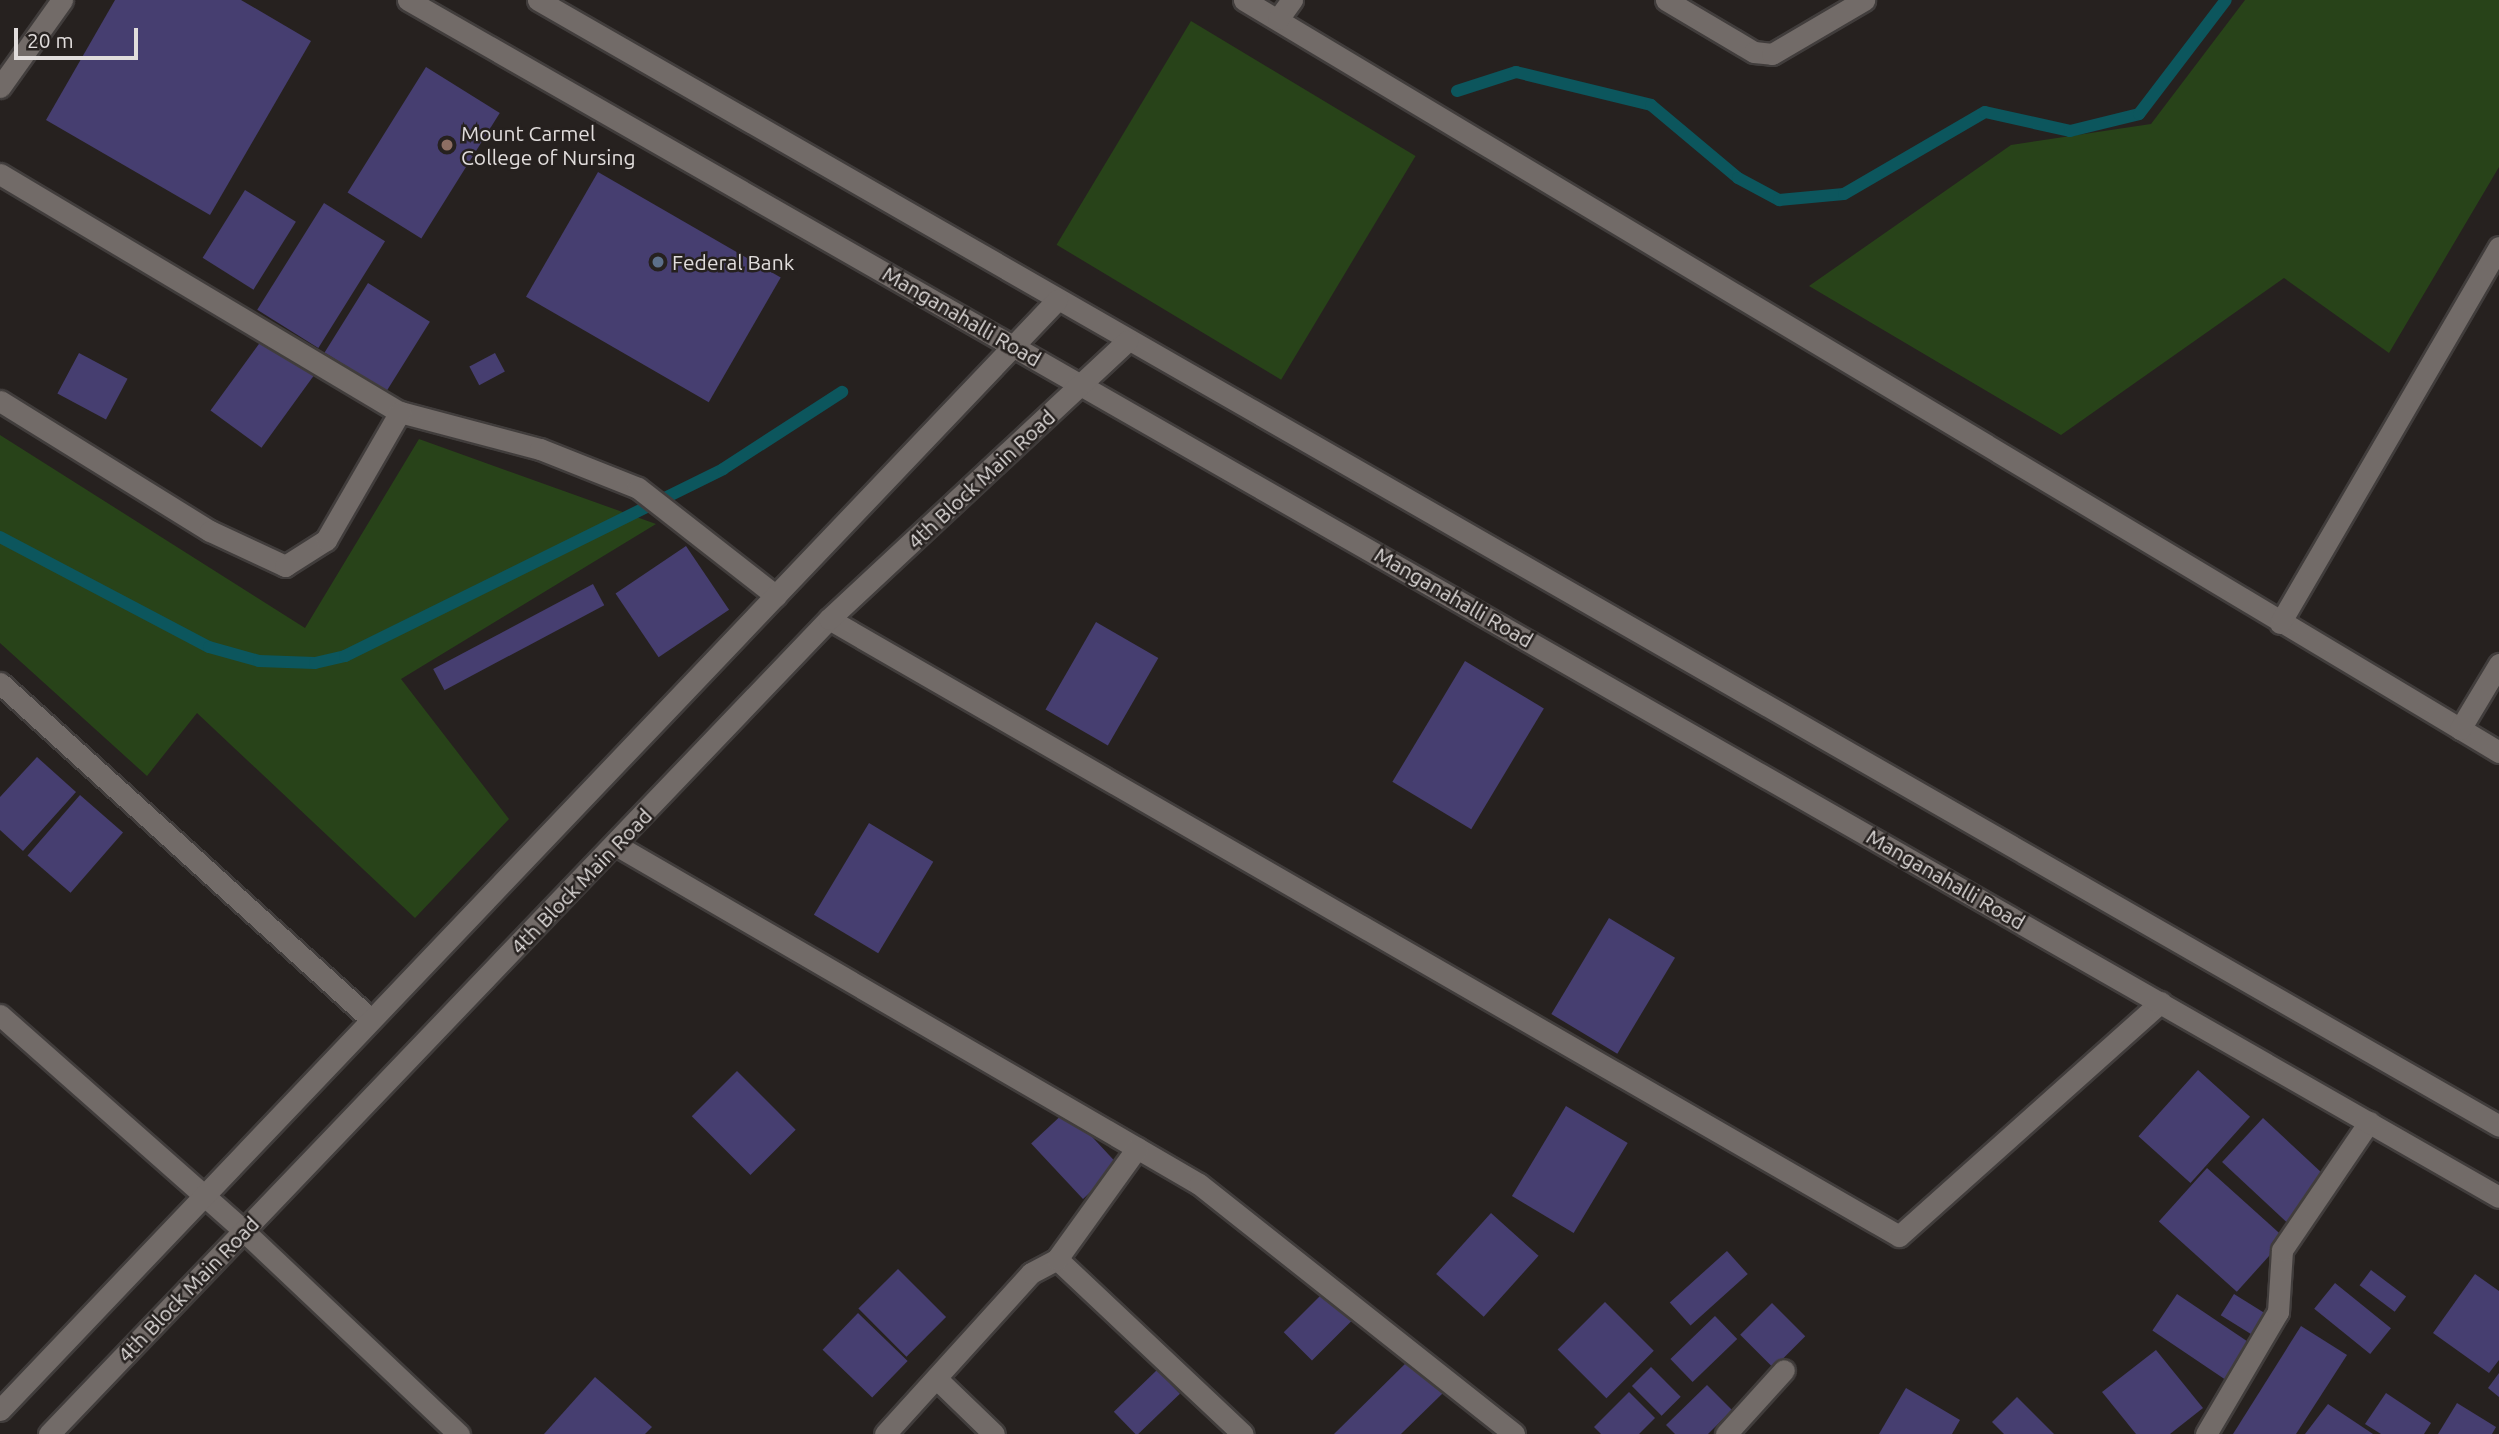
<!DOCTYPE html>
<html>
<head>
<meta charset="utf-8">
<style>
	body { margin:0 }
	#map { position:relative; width:2499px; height:1434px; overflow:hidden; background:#26211f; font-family:Ubuntu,sans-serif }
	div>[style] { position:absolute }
	.green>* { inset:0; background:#284319; transform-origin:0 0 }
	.stream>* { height:12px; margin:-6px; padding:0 6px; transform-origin:6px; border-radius:6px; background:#0c565d }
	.building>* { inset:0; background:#463e70; transform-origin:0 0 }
	.roads { filter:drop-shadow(2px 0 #413d3c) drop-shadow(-2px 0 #413d3c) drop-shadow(0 2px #413d3c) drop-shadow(0 -2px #413d3c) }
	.minor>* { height:21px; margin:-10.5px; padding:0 10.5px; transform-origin:10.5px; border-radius:10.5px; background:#726b68 }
	.tertiary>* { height:21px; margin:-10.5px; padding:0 10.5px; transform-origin:10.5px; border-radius:10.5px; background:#726b68 }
	.dots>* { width:19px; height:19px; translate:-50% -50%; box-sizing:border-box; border:4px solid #26211f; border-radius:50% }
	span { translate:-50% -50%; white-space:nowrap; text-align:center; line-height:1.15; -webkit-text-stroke:5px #26211f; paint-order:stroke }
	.poi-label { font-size:21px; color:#e1dddc }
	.left { translate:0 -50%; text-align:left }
	.street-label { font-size:21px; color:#e1dddc }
	.scale { position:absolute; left:14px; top:28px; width:124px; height:32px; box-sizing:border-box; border:4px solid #e1dddc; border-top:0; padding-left:9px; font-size:21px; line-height:24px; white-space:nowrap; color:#e1dddc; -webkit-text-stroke:5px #26211f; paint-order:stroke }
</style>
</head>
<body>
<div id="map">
	<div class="green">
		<i style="clip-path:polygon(2245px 0,2499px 0,2499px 167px,2389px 353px,2284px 278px,2061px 435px,1809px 286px,2011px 145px,2151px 124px)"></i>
		<i style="left:1191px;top:21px;width:262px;height:261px;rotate:31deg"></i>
		<i style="clip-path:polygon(0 435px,305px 628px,419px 439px,656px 524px,401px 679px,509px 819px,415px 918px,197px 713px,147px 776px,0 643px)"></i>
	</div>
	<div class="stream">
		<i style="left:1457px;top:91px;width:62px;rotate:-17.9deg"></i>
		<i style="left:1516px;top:72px;width:139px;rotate:13.7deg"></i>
		<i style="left:1651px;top:105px;width:114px;rotate:40deg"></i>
		<i style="left:1738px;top:178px;width:47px;rotate:28.2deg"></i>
		<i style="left:1779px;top:200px;width:65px;rotate:-5.3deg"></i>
		<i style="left:1844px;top:194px;width:163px;rotate:-30.2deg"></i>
		<i style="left:1985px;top:112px;width:87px;rotate:12.6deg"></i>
		<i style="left:2070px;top:131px;width:71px;rotate:-13.8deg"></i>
		<i style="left:2139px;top:114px;width:143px;rotate:-52.7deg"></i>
		<i style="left:0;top:537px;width:236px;rotate:27.8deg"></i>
		<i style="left:209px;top:647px;width:52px;rotate:15.6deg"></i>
		<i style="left:259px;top:661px;width:56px;rotate:2deg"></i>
		<i style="left:315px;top:663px;width:31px;rotate:-13deg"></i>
		<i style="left:345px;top:656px;width:422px;rotate:-26.3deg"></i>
		<i style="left:723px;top:469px;width:142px;rotate:-32.9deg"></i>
	</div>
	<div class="building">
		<i style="clip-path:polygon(115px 0,241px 0,311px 41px,210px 215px,46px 120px)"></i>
		<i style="left:426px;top:67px;width:87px;height:148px;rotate:32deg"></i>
		<i style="left:598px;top:172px;width:211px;height:144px;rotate:30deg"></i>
		<i style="left:245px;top:190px;width:60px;height:80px;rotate:32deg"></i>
		<i style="left:324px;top:203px;width:72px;height:126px;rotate:32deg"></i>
		<i style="left:368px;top:283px;width:73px;height:82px;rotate:32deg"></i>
		<i style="left:264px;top:337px;width:63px;height:91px;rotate:36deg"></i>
		<i style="left:79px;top:353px;width:55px;height:46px;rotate:28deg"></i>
		<i style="left:495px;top:353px;width:21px;height:29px;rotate:62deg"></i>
		<i style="left:686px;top:546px;width:77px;height:85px;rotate:56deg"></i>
		<i style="left:593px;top:584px;width:24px;height:181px;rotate:62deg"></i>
		<i style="left:1096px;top:622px;width:72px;height:101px;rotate:30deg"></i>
		<i style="left:1465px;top:661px;width:92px;height:141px;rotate:31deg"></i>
		<i style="clip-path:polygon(37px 757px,76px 792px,23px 851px,0 830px,0 797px)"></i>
		<i style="left:80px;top:795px;width:57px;height:80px;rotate:41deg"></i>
		<i style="left:869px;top:823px;width:75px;height:107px;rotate:31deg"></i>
		<i style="left:1609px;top:918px;width:77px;height:112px;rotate:31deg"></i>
		<i style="left:2198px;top:1070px;width:70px;height:89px;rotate:42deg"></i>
		<i style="left:737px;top:1071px;width:83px;height:64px;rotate:45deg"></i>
		<i style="left:1566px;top:1106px;width:72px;height:105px;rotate:31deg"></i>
		<i style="left:1067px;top:1110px;width:76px;height:49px;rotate:47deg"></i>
		<i style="left:2263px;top:1118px;width:88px;height:60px;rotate:43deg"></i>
		<i style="left:2207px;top:1168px;width:105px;height:72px;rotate:42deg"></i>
		<i style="left:1491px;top:1213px;width:64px;height:82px;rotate:42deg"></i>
		<i style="left:1727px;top:1251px;width:31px;height:77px;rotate:48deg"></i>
		<i style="left:898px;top:1269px;width:68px;height:56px;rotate:45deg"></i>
		<i style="left:2371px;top:1270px;width:44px;height:19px;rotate:37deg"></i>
		<i style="clip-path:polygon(2475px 1274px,2499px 1291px,2499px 1360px,2489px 1373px,2433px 1333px)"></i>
		<i style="left:2335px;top:1283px;width:72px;height:33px;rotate:39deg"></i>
		<i style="left:1329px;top:1287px;width:40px;height:64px;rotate:45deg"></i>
		<i style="left:2177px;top:1294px;width:90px;height:44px;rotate:34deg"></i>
		<i style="left:2234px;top:1294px;width:36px;height:25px;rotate:32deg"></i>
		<i style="left:1605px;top:1302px;width:69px;height:67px;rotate:45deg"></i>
		<i style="left:1772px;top:1303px;width:47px;height:45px;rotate:45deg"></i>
		<i style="left:858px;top:1313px;width:69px;height:51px;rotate:44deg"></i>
		<i style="left:1715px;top:1316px;width:32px;height:62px;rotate:46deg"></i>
		<i style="clip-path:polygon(2301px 1326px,2347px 1355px,2296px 1434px,2233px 1434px)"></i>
		<i style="clip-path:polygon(2156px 1350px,2203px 1408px,2170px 1434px,2136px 1434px,2102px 1392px)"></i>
		<i style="clip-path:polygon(1409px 1360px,1443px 1393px,1401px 1434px,1334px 1434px)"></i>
		<i style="left:1651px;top:1367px;width:42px;height:27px;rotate:45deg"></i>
		<i style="left:1157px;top:1370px;width:33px;height:60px;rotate:46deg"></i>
		<i style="clip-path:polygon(2499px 1373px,2499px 1397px,2488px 1388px)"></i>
		<i style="clip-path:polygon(595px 1377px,652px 1427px,645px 1434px,544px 1434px)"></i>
		<i style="clip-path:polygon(1707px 1385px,1732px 1410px,1708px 1434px,1675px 1434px,1666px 1425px)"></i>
		<i style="clip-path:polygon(1906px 1388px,1960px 1420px,1952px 1434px,1879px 1434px)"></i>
		<i style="clip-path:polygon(1629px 1392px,1655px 1418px,1639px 1434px,1601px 1434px,1594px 1427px)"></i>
		<i style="clip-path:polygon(2386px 1393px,2431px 1423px,2424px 1434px,2381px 1434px,2365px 1424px)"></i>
		<i style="clip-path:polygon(2017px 1397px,2054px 1434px,2004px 1434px,1992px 1422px)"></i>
		<i style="clip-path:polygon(2457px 1403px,2496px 1427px,2492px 1434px,2438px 1434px)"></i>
		<i style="clip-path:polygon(2328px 1404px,2373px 1434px,2305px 1434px)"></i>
	</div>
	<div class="roads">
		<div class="minor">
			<i style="left:1244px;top:0;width:1463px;rotate:30.93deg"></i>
			<i style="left:1666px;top:0;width:102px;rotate:30.6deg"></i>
			<i style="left:1754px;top:52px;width:18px;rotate:6deg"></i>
			<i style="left:1772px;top:54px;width:107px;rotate:-30.4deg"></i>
			<i style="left:1278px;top:19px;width:24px;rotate:-54deg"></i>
			<i style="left:0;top:87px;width:107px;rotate:-54.5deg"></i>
			<i style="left:0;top:174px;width:465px;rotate:30.8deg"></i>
			<i style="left:400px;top:412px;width:145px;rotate:14.8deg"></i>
			<i style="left:540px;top:449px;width:105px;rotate:21.7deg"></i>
			<i style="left:638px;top:488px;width:175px;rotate:38deg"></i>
			<i style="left:0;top:401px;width:247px;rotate:31.8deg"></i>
			<i style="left:210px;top:531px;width:83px;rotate:25deg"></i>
			<i style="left:285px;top:566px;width:49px;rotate:-32.4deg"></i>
			<i style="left:326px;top:540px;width:148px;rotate:-60deg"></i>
			<i style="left:829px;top:619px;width:1235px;rotate:29.97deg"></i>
			<i style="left:1899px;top:1236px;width:351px;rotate:-41.8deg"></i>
			<i style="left:2280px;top:623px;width:435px;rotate:-59.8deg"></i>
			<i style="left:0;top:683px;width:500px;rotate:42.2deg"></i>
			<i style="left:2460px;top:729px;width:76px;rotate:-59deg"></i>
			<i style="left:616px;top:845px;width:674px;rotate:30.18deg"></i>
			<i style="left:1199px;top:1184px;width:402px;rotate:38.4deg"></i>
			<i style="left:0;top:1015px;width:326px;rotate:41.5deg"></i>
			<i style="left:244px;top:1231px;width:296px;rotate:43.4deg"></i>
			<i style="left:1057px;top:1259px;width:255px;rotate:43.3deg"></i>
			<i style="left:937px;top:1379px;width:79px;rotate:44deg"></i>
			<i style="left:885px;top:1434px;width:217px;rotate:-47.8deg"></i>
			<i style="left:1031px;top:1273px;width:30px;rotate:-28deg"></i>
			<i style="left:1057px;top:1259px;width:137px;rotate:-54.2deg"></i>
			<i style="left:1726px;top:1434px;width:86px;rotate:-47.8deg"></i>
			<i style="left:2206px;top:1434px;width:142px;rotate:-59.5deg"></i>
			<i style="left:2278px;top:1312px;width:62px;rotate:-86.3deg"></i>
			<i style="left:2282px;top:1250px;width:155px;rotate:-55.8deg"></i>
		</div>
		<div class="tertiary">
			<i style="left:408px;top:0;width:2409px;rotate:29.79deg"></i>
			<i style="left:538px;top:0;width:2261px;rotate:29.86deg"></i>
			<i style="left:0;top:1410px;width:1533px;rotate:-46.4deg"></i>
			<i style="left:49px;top:1434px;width:1128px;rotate:-46.26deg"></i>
			<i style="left:829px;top:619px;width:408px;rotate:-43deg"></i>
		</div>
	</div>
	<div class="dots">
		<i style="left:447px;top:145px;background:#8d6e63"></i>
		<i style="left:658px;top:262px;background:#5c6f8a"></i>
	</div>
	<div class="poi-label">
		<span class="left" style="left:461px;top:145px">Mount Carmel<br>College of Nursing</span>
		<span class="left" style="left:672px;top:262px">Federal Bank</span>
	</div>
	<div class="street-label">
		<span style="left:962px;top:316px;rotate:30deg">Manganahalli Road</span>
		<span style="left:981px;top:479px;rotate:-43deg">4th Block Main Road</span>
		<span style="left:1454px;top:597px;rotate:30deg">Manganahalli Road</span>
		<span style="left:1946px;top:879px;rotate:30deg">Manganahalli Road</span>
		<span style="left:581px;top:881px;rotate:-46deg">4th Block Main Road</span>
		<span style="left:188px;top:1289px;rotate:-46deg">4th Block Main Road</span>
	</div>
	<div class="scale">20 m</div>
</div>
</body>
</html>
